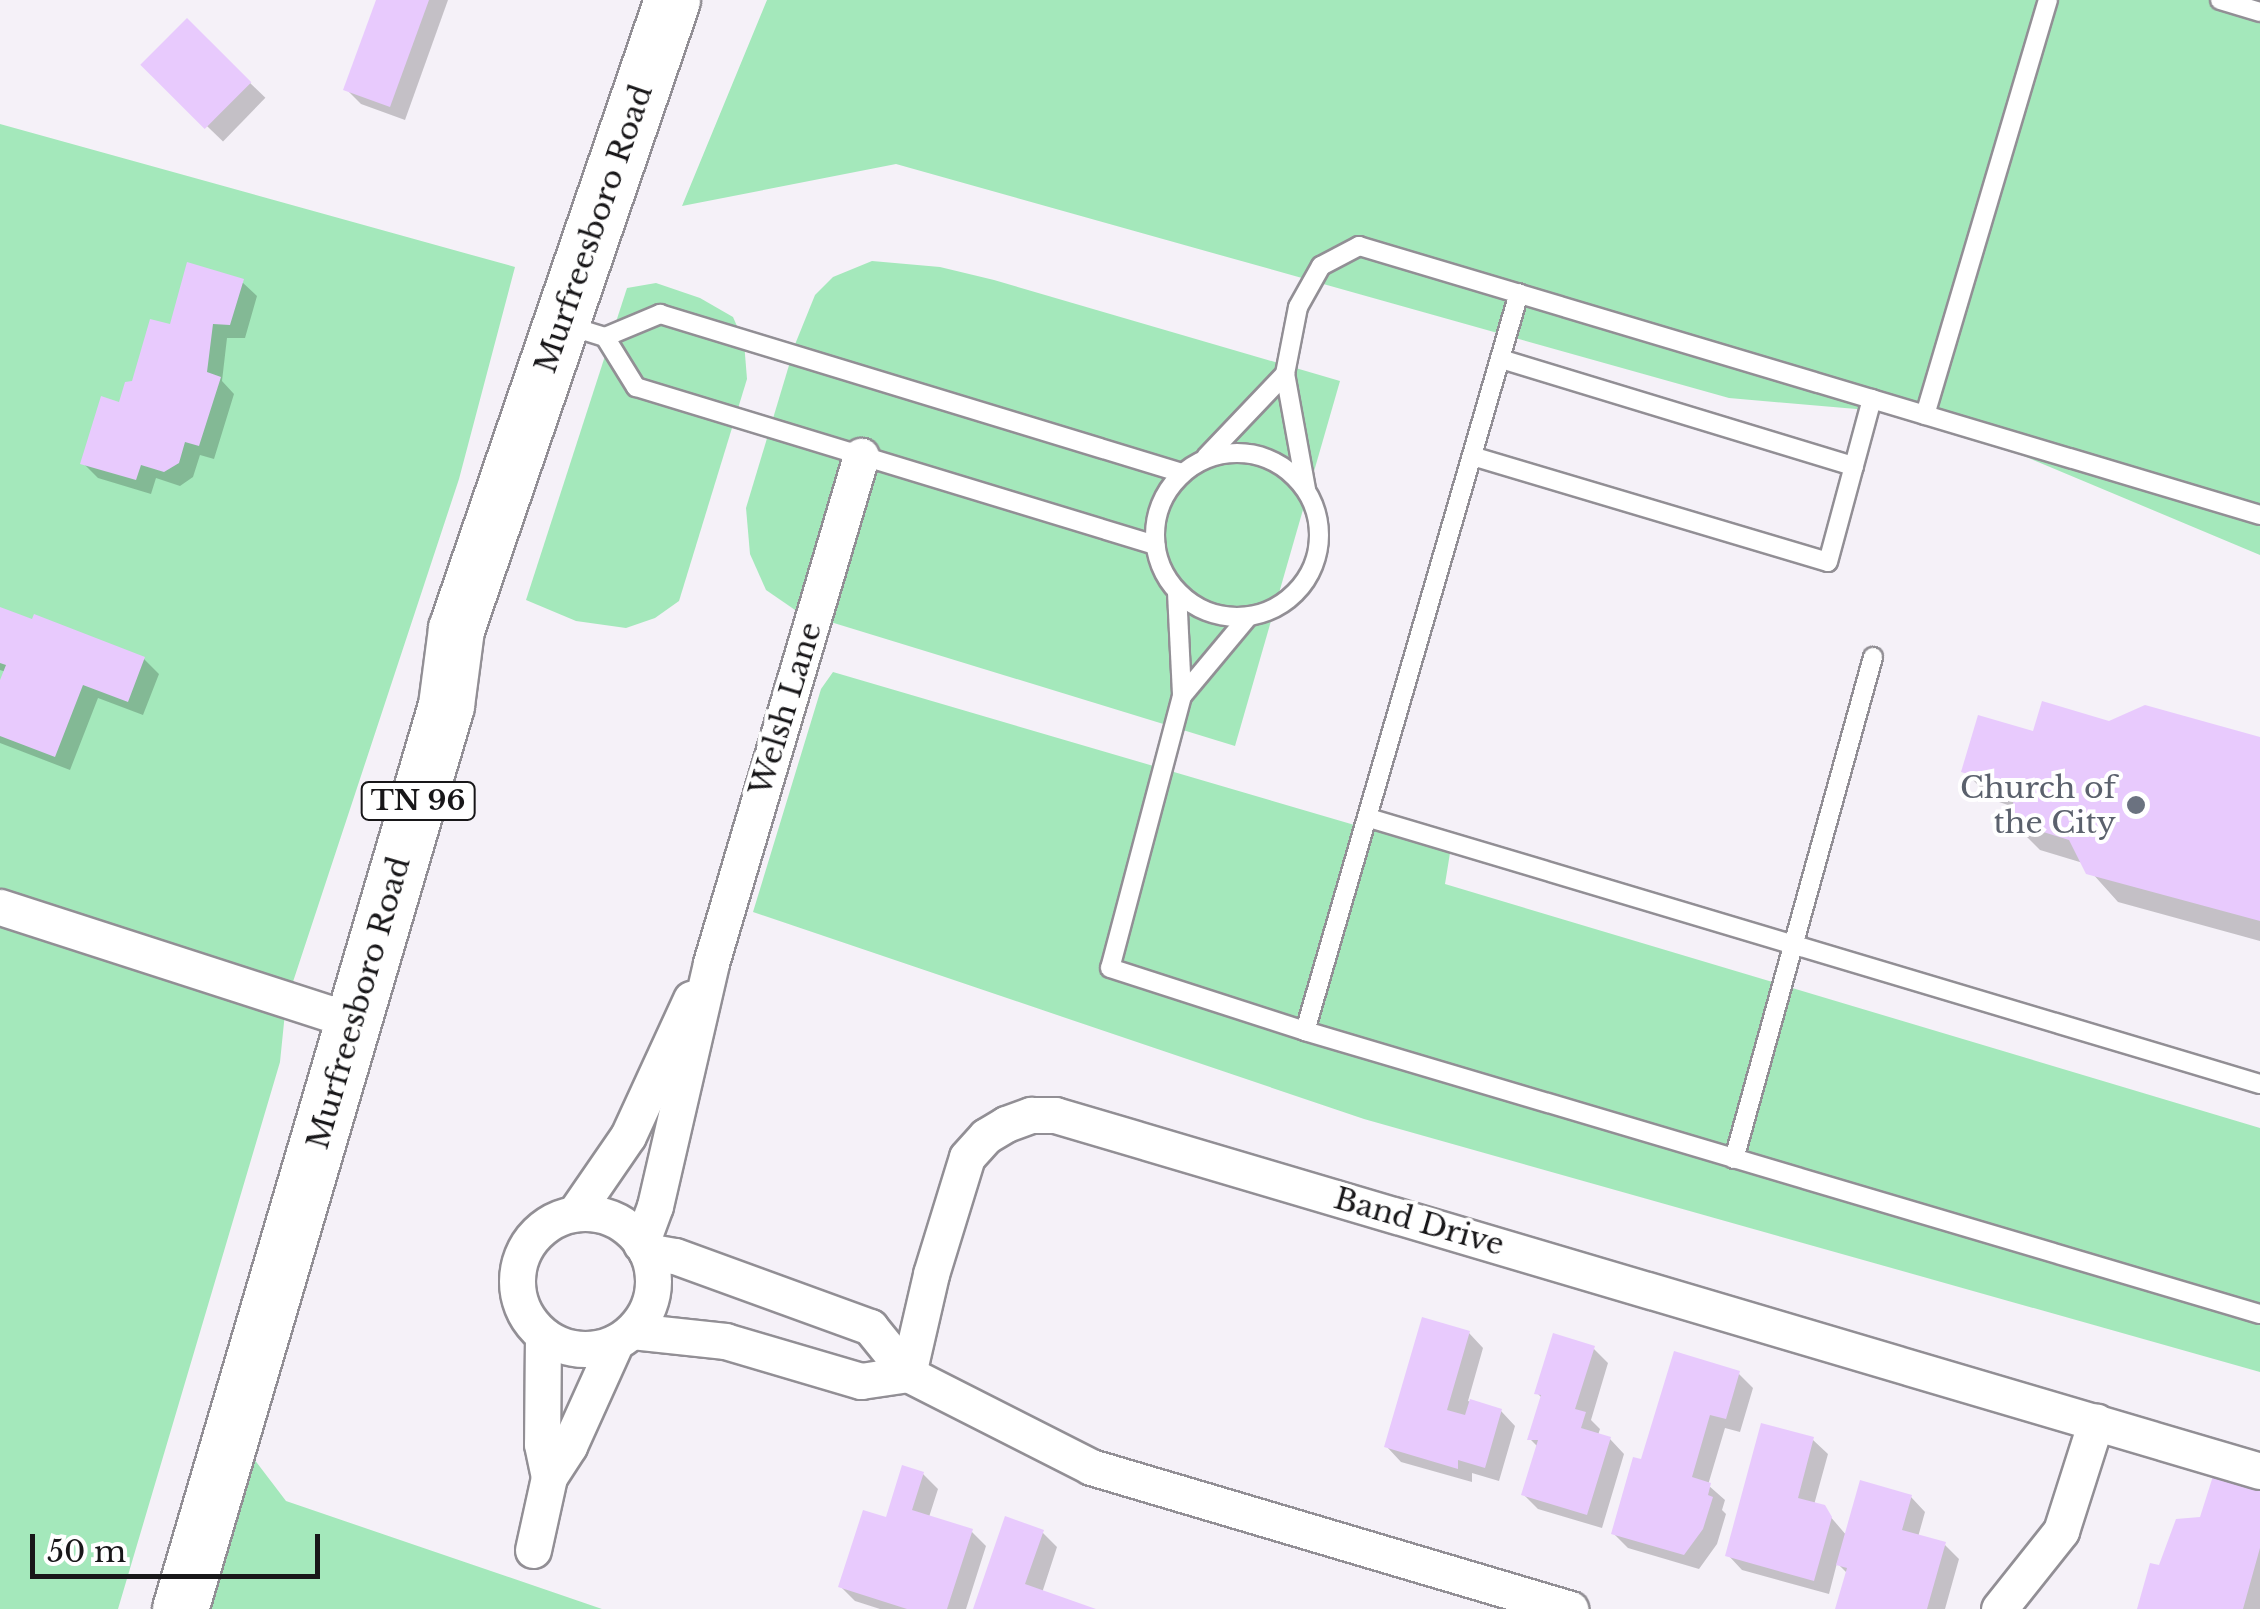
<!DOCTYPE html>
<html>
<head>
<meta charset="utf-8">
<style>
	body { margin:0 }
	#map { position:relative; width:2260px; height:1609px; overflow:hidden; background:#f5f1f8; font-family:"Libre Baskerville",serif }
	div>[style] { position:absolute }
	.green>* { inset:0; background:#a4e8bb }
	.shadow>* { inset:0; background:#0003; transform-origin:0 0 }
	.building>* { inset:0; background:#e8cafd; transform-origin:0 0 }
	.roads { filter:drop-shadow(2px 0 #928f95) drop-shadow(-2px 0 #928f95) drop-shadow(0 2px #928f95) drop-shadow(0 -2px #928f95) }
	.service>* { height:18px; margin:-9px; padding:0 9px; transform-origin:9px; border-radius:9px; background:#fff }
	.service>.ring { margin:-9px; padding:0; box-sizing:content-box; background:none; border:18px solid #fff; border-radius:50% }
	.minor>* { height:35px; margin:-17.5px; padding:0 17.5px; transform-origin:17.5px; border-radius:17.5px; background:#fff }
	.minor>.ring { margin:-17.5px; padding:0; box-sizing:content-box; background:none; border:35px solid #fff; border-radius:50% }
	.primary>* { height:55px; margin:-27.5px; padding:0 27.5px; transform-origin:27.5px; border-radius:27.5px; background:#fff }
	.dots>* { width:28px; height:28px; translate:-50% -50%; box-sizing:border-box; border:5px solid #fff; border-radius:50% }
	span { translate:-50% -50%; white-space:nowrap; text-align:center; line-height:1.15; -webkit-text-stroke:8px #fff; paint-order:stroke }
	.shield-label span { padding:2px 8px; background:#fff; border:2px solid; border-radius:8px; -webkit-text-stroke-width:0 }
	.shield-label { font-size:28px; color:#181719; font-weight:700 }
	.street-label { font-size:30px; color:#181719 }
	.worship-label { font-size:30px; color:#5b616d }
	.right { translate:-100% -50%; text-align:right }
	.scale { position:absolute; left:30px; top:1534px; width:290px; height:45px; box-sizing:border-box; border:5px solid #181719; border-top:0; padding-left:12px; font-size:30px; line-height:35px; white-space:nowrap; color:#181719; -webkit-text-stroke:8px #fff; paint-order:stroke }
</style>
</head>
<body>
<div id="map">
	<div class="green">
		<i style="clip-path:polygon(767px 0,2260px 0,2260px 555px,1926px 415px,1729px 398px,896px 164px,682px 206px)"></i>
		<i style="clip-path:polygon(0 124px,515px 267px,459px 479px,286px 1003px,280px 1062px,118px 1609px,0 1609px)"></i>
		<i style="clip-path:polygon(872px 261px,940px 267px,994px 280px,1340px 381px,1235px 746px,798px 612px,766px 590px,750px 554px,746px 508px,796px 342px,815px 295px,833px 277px)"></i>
		<i style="clip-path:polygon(656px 283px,700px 298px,733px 317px,744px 342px,747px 379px,679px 601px,655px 618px,626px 628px,576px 621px,526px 600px,627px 288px)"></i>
		<i style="clip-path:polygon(833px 672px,1450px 853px,1445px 884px,2260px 1128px,2260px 1372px,1364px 1119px,753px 912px,821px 689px)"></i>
		<i style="clip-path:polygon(232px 1430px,286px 1501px,602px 1609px,180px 1609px)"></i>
	</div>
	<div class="shadow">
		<i style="clip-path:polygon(378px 0,448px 0,405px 120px,361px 104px,346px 89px)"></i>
		<i style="left:187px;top:22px;width:109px;height:61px;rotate:44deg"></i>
		<i style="clip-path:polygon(242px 282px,257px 296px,245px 338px,227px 338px,222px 381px,234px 394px,214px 459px,200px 455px,193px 477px,180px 486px,156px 478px,151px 494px,98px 478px,83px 463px,171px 328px)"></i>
		<i style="clip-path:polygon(0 612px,144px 659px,159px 674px,143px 715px,98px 698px,70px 770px,0 743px,0 687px,6px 672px,0 670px)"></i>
		<i style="clip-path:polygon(2110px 724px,2260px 739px,2260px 941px,2118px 902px,2083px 863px,2040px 850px,2010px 820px,2014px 807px,1993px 800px,1964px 771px,2035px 735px)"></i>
		<i style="clip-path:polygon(1469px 1333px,1483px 1348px,1468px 1401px,1501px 1411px,1515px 1426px,1499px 1481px,1472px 1473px,1472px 1482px,1401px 1462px,1387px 1447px)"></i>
		<i style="clip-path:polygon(1593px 1348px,1608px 1363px,1591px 1420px,1600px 1429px,1598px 1435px,1610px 1439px,1624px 1454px,1602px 1528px,1538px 1509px,1523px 1494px,1538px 1447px,1530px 1439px,1542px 1398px,1537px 1393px)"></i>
		<i style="clip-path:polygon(1738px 1373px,1753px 1388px,1740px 1432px,1725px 1428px,1708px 1485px,1725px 1500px,1722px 1510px,1726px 1514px,1717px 1544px,1699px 1569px,1628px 1548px,1613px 1533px,1643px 1462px)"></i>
		<i style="clip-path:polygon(1813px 1440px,1828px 1454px,1814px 1505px,1823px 1508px,1847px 1536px,1911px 1497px,1925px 1512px,1918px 1537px,1945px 1545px,1959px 1559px,1945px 1609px,1839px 1609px,1848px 1574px,1837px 1563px,1829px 1594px,1742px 1570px,1728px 1555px)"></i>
		<i style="clip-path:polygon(923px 1474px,938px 1489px,929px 1517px,971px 1531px,986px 1546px,966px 1609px,880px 1609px,855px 1601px,841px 1587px)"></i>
		<i style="clip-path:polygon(2260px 1493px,2260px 1609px,2140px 1609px,2160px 1568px,2202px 1520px)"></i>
		<i style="clip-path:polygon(1042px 1532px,1057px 1547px,1042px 1593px,1090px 1609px,976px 1609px)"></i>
	</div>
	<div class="building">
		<i style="clip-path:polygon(376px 0,429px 0,390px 107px,343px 90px)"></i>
		<i style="left:187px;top:18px;width:91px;height:66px;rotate:45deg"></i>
		<i style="clip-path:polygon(187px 262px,244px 279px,230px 325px,213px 324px,207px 372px,221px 377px,199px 446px,185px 442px,179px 463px,164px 472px,141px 465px,136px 480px,80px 464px,101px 396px,119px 402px,125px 382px,132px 381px,150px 319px,170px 324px)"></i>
		<i style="clip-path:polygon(0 607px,32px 619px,34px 614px,145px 657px,128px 702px,83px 685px,55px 757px,0 736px,0 680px,6px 665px,0 663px)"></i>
		<i style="clip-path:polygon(2042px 701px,2109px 721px,2145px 705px,2260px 737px,2260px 921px,2086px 874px,2069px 840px,2008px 821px,2017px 789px,1961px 772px,1978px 715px,2033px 731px)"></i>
		<i style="clip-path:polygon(1422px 1317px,1470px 1331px,1447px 1410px,1465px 1415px,1470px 1399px,1502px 1409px,1485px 1468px,1458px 1460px,1458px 1469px,1384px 1447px)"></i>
		<i style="clip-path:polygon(1553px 1333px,1595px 1346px,1575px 1409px,1586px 1412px,1581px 1428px,1611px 1437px,1587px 1515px,1521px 1495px,1538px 1440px,1527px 1440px,1541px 1395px,1534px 1394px)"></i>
		<i style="clip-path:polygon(1674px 1351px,1740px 1371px,1726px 1419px,1710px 1415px,1692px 1477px,1711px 1483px,1708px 1495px,1713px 1497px,1703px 1529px,1684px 1555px,1611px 1534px,1633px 1457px,1641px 1459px)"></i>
		<i style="clip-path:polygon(1761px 1423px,1814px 1437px,1798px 1498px,1825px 1505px,1832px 1517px,1814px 1581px,1725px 1556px)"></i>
		<i style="clip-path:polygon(902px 1465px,924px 1472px,912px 1510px,973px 1529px,947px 1609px,907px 1609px,838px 1587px,863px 1510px,886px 1517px)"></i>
		<i style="clip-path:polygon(2213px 1476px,2260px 1490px,2260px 1548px,2243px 1609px,2137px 1609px,2150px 1563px,2159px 1565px,2176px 1519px,2200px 1517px)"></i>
		<i style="clip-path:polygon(1860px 1480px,1912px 1495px,1902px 1530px,1946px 1542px,1927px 1609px,1835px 1609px,1847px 1568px,1836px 1565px)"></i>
		<i style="clip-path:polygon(1005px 1516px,1044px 1530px,1025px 1584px,1096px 1609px,973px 1609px)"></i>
	</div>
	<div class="roads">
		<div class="service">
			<i style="left:2220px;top:0;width:42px;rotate:16.7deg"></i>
			<i style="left:566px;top:325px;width:41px;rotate:17.1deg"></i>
			<i style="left:605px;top:337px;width:60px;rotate:-22.7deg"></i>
			<i style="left:660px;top:314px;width:546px;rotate:16.94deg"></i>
			<i style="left:605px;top:337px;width:59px;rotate:58.2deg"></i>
			<i style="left:636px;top:387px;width:543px;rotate:16.93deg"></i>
			<i style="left:1501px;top:359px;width:369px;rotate:16.9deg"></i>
			<i style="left:1925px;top:415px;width:433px;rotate:-73.5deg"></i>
			<i class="ring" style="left:1155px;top:453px;width:146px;height:146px"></i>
			<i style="left:1472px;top:456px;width:371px;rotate:16.6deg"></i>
			<i style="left:1828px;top:562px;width:169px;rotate:-74.9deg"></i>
			<i style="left:1206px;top:457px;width:115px;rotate:-46.4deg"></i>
			<i style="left:1306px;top:489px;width:117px;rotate:-100.3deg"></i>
			<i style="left:1285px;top:374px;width:68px;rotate:-79deg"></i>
			<i style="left:1298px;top:307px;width:47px;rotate:-60.7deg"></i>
			<i style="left:1321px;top:266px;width:43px;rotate:-27.8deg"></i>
			<i style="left:1359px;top:246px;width:940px;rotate:16.62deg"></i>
			<i style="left:1177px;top:592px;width:104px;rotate:87.2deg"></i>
			<i style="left:1182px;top:696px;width:281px;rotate:104.8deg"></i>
			<i style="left:1110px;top:968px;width:205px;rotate:17.9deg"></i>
			<i style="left:1305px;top:1031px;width:996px;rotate:16.51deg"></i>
			<i style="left:1182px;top:696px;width:103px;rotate:-50.1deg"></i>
			<i style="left:1369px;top:818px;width:930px;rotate:16.62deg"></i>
			<i style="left:1305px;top:1031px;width:768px;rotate:-73.83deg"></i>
			<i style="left:1734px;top:1159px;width:521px;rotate:-74.52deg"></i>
		</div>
		<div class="minor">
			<i style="left:0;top:907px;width:371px;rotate:17.9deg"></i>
			<i style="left:575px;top:1213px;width:93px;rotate:-55.5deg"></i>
			<i style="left:628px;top:1136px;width:151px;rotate:-65.3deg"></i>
			<i class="ring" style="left:517px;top:1213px;width:101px;height:101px"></i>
			<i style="left:641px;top:1244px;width:40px;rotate:-69.8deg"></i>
			<i style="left:655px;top:1206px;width:249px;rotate:-77deg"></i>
			<i style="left:711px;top:963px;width:529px;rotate:-73.52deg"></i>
			<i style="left:646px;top:1251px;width:29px;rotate:10deg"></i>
			<i style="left:675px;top:1256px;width:208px;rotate:20deg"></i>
			<i style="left:870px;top:1327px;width:60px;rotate:51deg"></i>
			<i style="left:908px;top:1374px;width:205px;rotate:26.9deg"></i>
			<i style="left:1091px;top:1467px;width:500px;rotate:16.5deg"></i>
			<i style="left:632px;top:1331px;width:94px;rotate:6.1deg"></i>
			<i style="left:725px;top:1341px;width:142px;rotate:16.4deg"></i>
			<i style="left:861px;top:1381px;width:48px;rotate:-8.5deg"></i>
			<i style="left:543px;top:1335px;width:109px;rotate:90.5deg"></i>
			<i style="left:542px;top:1444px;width:34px;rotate:78deg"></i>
			<i style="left:908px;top:1374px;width:103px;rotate:-77deg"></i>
			<i style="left:931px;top:1274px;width:122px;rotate:-72.9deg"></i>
			<i style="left:967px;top:1157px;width:28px;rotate:-48deg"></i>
			<i style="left:986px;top:1136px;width:23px;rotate:-31deg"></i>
			<i style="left:1006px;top:1124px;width:27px;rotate:-20deg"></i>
			<i style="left:1031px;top:1115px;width:24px"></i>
			<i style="left:1055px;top:1115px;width:1256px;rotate:16.46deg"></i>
			<i style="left:533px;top:1550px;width:75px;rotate:-77.6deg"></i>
			<i style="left:549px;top:1477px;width:37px;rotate:-57deg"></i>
			<i style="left:569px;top:1446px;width:114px;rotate:-65.7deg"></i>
			<i style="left:1999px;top:1609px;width:100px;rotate:-51.5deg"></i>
			<i style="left:2061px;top:1531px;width:115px;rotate:-72.3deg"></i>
		</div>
		<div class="primary">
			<i style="left:180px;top:1609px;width:942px;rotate:-73.6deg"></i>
			<i style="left:446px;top:705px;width:77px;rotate:-82.5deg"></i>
			<i style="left:456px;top:629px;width:665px;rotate:-71.05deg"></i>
		</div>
	</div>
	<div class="dots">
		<i style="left:2136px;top:805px;background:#6b7280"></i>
	</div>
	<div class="shield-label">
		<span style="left:418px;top:801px">TN 96</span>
	</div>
	<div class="street-label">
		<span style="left:594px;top:229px;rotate:-71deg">Murfreesboro Road</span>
		<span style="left:786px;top:709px;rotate:-73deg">Welsh Lane</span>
		<span style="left:359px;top:1003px;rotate:-74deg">Murfreesboro Road</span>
		<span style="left:1419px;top:1222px;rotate:16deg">Band Drive</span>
	</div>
	<div class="worship-label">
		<span class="right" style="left:2116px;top:805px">Church of<br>the City</span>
	</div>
	<div class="scale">50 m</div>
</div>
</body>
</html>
